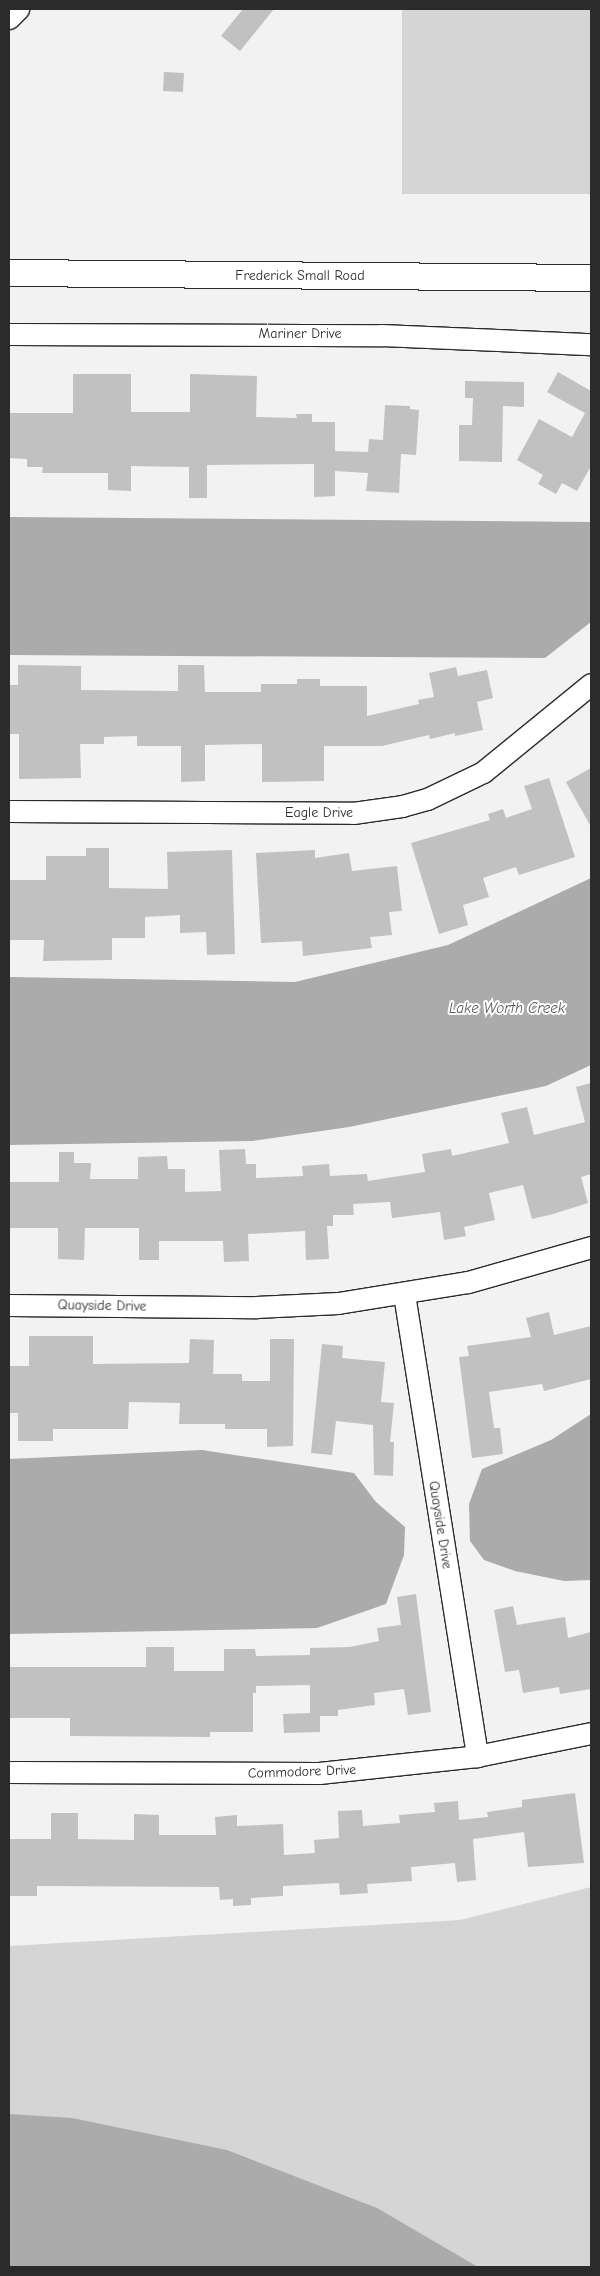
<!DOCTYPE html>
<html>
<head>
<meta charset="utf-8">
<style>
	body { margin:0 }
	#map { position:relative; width:600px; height:2276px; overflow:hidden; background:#f2f2f2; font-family:"Comic Neue",sans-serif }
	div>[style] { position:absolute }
	.green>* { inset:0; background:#d5d5d5; transform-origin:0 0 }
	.water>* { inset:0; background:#ababab }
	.building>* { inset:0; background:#c1c1c1; transform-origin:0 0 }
	.roads { filter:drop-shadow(1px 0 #2b2b2b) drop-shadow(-1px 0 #2b2b2b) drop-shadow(0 1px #2b2b2b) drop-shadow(0 -1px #2b2b2b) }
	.minor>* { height:21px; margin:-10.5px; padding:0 10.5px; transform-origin:10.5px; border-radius:10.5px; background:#fff }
	.tertiary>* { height:26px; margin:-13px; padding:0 13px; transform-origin:13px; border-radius:13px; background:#fff }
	span { translate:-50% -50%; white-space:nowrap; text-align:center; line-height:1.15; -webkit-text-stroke:4px #fff; paint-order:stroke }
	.street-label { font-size:14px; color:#2b2b2b }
	.water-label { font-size:15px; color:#585858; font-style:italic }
	.frame { position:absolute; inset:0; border:10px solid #2b2b2b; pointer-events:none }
</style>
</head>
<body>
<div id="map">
	<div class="green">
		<i style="left:402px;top:9px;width:189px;height:185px"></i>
		<i style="clip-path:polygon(591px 1887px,591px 2267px,9px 2267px,9px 1946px,460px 1920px)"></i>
	</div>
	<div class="water">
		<i style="clip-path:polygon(9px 517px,591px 522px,591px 622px,545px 658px,9px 655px)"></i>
		<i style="clip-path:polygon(591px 878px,591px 1065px,546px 1086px,349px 1127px,252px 1141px,9px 1145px,9px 977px,295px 982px,448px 945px)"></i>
		<i style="clip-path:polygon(591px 1414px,591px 1580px,564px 1581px,515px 1571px,484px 1560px,470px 1541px,469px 1504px,482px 1469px,551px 1440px)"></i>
		<i style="clip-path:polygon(202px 1450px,354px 1473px,376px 1502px,405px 1527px,404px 1555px,386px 1604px,317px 1628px,9px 1634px,9px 1459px)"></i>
		<i style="clip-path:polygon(9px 2114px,72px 2118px,227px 2150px,377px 2208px,478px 2267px,9px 2267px)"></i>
	</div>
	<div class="building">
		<i style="clip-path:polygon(243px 9px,274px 9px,240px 51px,221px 36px)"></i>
		<i style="left:164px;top:72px;width:20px;height:19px;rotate:3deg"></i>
		<i style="clip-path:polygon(558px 372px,591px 391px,591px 466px,577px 491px,562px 483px,556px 494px,538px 484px,543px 475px,517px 460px,539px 419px,572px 437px,585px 413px,547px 392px)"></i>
		<i style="clip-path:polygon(73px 374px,131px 374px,131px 412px,190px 412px,190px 374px,257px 376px,256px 417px,297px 418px,296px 414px,312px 414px,312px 422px,335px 422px,335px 451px,368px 452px,369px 439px,383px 440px,385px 405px,410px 406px,410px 409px,419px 410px,416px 455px,401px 454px,399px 493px,366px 491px,368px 473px,335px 471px,335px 496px,314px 497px,314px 464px,207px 465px,207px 498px,189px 498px,189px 467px,131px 466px,131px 491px,108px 490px,108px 473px,42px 473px,43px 467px,27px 467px,27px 459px,9px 458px,9px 413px,73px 413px)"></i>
		<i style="clip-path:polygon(465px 381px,524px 382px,524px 407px,503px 406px,502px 462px,459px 461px,459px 425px,472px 425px,473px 398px,465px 398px)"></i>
		<i style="clip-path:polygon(18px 665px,81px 666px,81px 690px,178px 691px,178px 665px,204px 665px,205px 692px,261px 692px,261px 684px,297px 684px,297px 679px,320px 679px,320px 686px,367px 686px,367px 716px,419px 704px,418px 700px,434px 697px,429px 673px,456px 667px,458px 676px,487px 670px,493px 698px,477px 702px,483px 730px,455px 736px,455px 733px,430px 739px,429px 735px,382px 746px,324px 746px,324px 781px,262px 782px,262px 744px,205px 745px,205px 781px,181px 782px,181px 746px,137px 746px,137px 736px,104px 737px,104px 744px,80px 744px,81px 778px,19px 779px,19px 734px,9px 734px,9px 685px,18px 685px)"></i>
		<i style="clip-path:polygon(591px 768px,591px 827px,566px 782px)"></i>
		<i style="clip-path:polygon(549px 778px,575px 857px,519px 875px,516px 867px,483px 878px,489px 897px,463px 905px,468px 925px,439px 934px,411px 843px,490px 820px,488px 814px,503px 809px,506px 818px,532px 809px,524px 786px)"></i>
		<i style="clip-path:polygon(86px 848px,109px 848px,109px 888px,168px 889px,167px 852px,232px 850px,235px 954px,207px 955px,206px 932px,180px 933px,180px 915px,145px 917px,145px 938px,112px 938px,112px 960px,43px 961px,44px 940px,9px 940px,9px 880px,46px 880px,46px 856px,86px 856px)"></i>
		<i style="clip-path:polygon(315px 850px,315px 858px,349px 853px,352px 871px,397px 866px,402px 911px,389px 912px,392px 935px,370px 937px,372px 948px,303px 956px,302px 941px,261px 943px,256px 853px)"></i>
		<i style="clip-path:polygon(591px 1083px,591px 1174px,581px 1177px,588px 1203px,553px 1214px,532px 1219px,523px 1185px,489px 1193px,495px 1220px,464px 1227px,466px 1236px,444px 1240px,440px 1212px,392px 1218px,390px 1202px,353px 1204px,354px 1215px,333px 1215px,333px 1226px,327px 1226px,329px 1259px,306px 1260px,305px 1231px,248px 1234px,249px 1261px,224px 1262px,223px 1241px,159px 1241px,159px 1260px,139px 1260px,139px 1228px,85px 1228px,84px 1260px,58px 1259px,58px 1228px,9px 1228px,9px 1182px,59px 1182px,59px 1152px,74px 1152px,74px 1163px,91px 1163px,90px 1179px,138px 1179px,138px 1157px,167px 1156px,168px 1169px,185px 1169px,185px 1192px,221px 1191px,219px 1150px,245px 1149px,246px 1164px,256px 1164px,256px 1178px,303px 1176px,302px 1166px,329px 1164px,330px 1176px,367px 1174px,368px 1181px,425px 1172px,422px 1154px,451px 1149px,452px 1156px,509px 1143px,501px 1113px,527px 1107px,534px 1135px,585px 1122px,576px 1087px)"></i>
		<i style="clip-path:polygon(549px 1312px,554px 1335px,591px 1326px,591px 1379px,544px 1391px,542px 1384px,489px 1392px,494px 1428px,500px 1428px,503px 1454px,472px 1458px,459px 1357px,469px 1356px,467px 1346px,531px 1337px,526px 1318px)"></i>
		<i style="clip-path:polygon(29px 1336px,93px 1336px,93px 1364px,189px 1363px,190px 1339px,214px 1340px,213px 1374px,242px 1374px,242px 1381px,270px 1381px,270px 1339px,294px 1339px,293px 1446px,267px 1447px,267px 1429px,225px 1429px,225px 1424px,179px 1424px,180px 1403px,129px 1402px,128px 1429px,53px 1429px,53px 1441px,18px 1441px,18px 1413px,9px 1413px,9px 1366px,29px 1366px)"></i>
		<i style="clip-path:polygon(322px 1344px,343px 1346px,342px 1358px,385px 1362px,381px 1402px,394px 1403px,390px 1442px,394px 1442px,393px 1476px,374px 1475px,373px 1425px,336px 1421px,332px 1455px,311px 1453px)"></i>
		<i style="clip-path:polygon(416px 1594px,431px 1712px,408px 1715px,404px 1689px,374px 1693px,375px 1705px,338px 1710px,338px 1716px,320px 1716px,320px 1732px,284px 1733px,283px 1714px,310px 1713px,310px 1685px,256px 1686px,256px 1693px,253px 1693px,253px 1732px,210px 1732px,210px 1737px,70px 1736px,70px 1718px,9px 1718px,9px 1667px,146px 1667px,146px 1647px,174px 1647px,174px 1671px,224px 1671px,224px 1649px,255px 1649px,256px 1656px,310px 1655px,310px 1648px,350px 1647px,379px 1641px,377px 1628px,401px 1625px,397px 1597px)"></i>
		<i style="clip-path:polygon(513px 1606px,517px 1625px,565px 1617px,568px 1638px,591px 1632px,591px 1689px,560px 1694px,559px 1687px,523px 1693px,519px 1670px,505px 1672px,494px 1610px)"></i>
		<i style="clip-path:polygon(575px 1793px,584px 1863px,528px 1867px,524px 1832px,473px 1839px,476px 1880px,457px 1882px,455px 1863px,411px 1867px,412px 1881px,367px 1884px,368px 1893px,340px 1895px,339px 1883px,283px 1886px,283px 1896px,251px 1898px,251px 1905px,233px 1906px,233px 1899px,220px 1900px,219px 1887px,37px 1886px,37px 1896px,9px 1896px,9px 1839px,51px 1839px,51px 1813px,78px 1813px,78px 1839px,134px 1840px,134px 1814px,159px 1815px,159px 1835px,216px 1835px,215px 1817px,237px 1815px,237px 1826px,283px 1824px,284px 1855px,315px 1853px,314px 1840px,339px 1838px,338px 1811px,362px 1810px,363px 1826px,400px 1823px,399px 1815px,435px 1812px,434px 1803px,458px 1801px,459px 1820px,488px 1817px,487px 1812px,522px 1807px,522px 1800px)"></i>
	</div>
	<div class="roads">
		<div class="minor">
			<i style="left:9px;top:18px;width:13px;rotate:-45deg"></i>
			<i style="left:9px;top:334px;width:372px;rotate:0.2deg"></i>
			<i style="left:381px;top:335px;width:210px;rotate:2.5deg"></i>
			<i style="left:9px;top:811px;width:344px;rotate:0.3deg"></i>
			<i style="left:353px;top:813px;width:49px;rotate:-8.1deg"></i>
			<i style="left:402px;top:806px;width:26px;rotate:-16deg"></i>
			<i style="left:427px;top:799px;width:62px;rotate:-25.7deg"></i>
			<i style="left:483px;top:772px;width:139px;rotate:-39.2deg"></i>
			<i style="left:404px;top:1294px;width:468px;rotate:81deg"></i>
			<i style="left:9px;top:1305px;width:247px;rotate:0.5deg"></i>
			<i style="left:256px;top:1307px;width:82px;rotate:-2.8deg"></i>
			<i style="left:338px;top:1303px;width:132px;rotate:-9.2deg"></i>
			<i style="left:468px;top:1282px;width:128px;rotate:-15.9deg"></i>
			<i style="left:9px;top:1772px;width:310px;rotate:0.2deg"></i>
			<i style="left:319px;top:1773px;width:159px;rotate:-6.1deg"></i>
			<i style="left:477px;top:1756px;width:116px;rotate:-11.4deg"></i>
		</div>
		<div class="tertiary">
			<i style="left:9px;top:273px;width:582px;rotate:0.49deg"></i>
		</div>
	</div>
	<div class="street-label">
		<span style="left:300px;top:276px">Frederick Small Road</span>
		<span style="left:300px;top:334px">Mariner Drive</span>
		<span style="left:319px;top:813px">Eagle Drive</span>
		<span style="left:102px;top:1306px;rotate:1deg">Quayside Drive</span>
		<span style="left:440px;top:1525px;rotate:81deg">Quayside Drive</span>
		<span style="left:302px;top:1772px;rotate:-2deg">Commodore Drive</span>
	</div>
	<div class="water-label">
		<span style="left:507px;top:1009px">Lake Worth Creek</span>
	</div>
	<div class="frame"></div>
</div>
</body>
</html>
